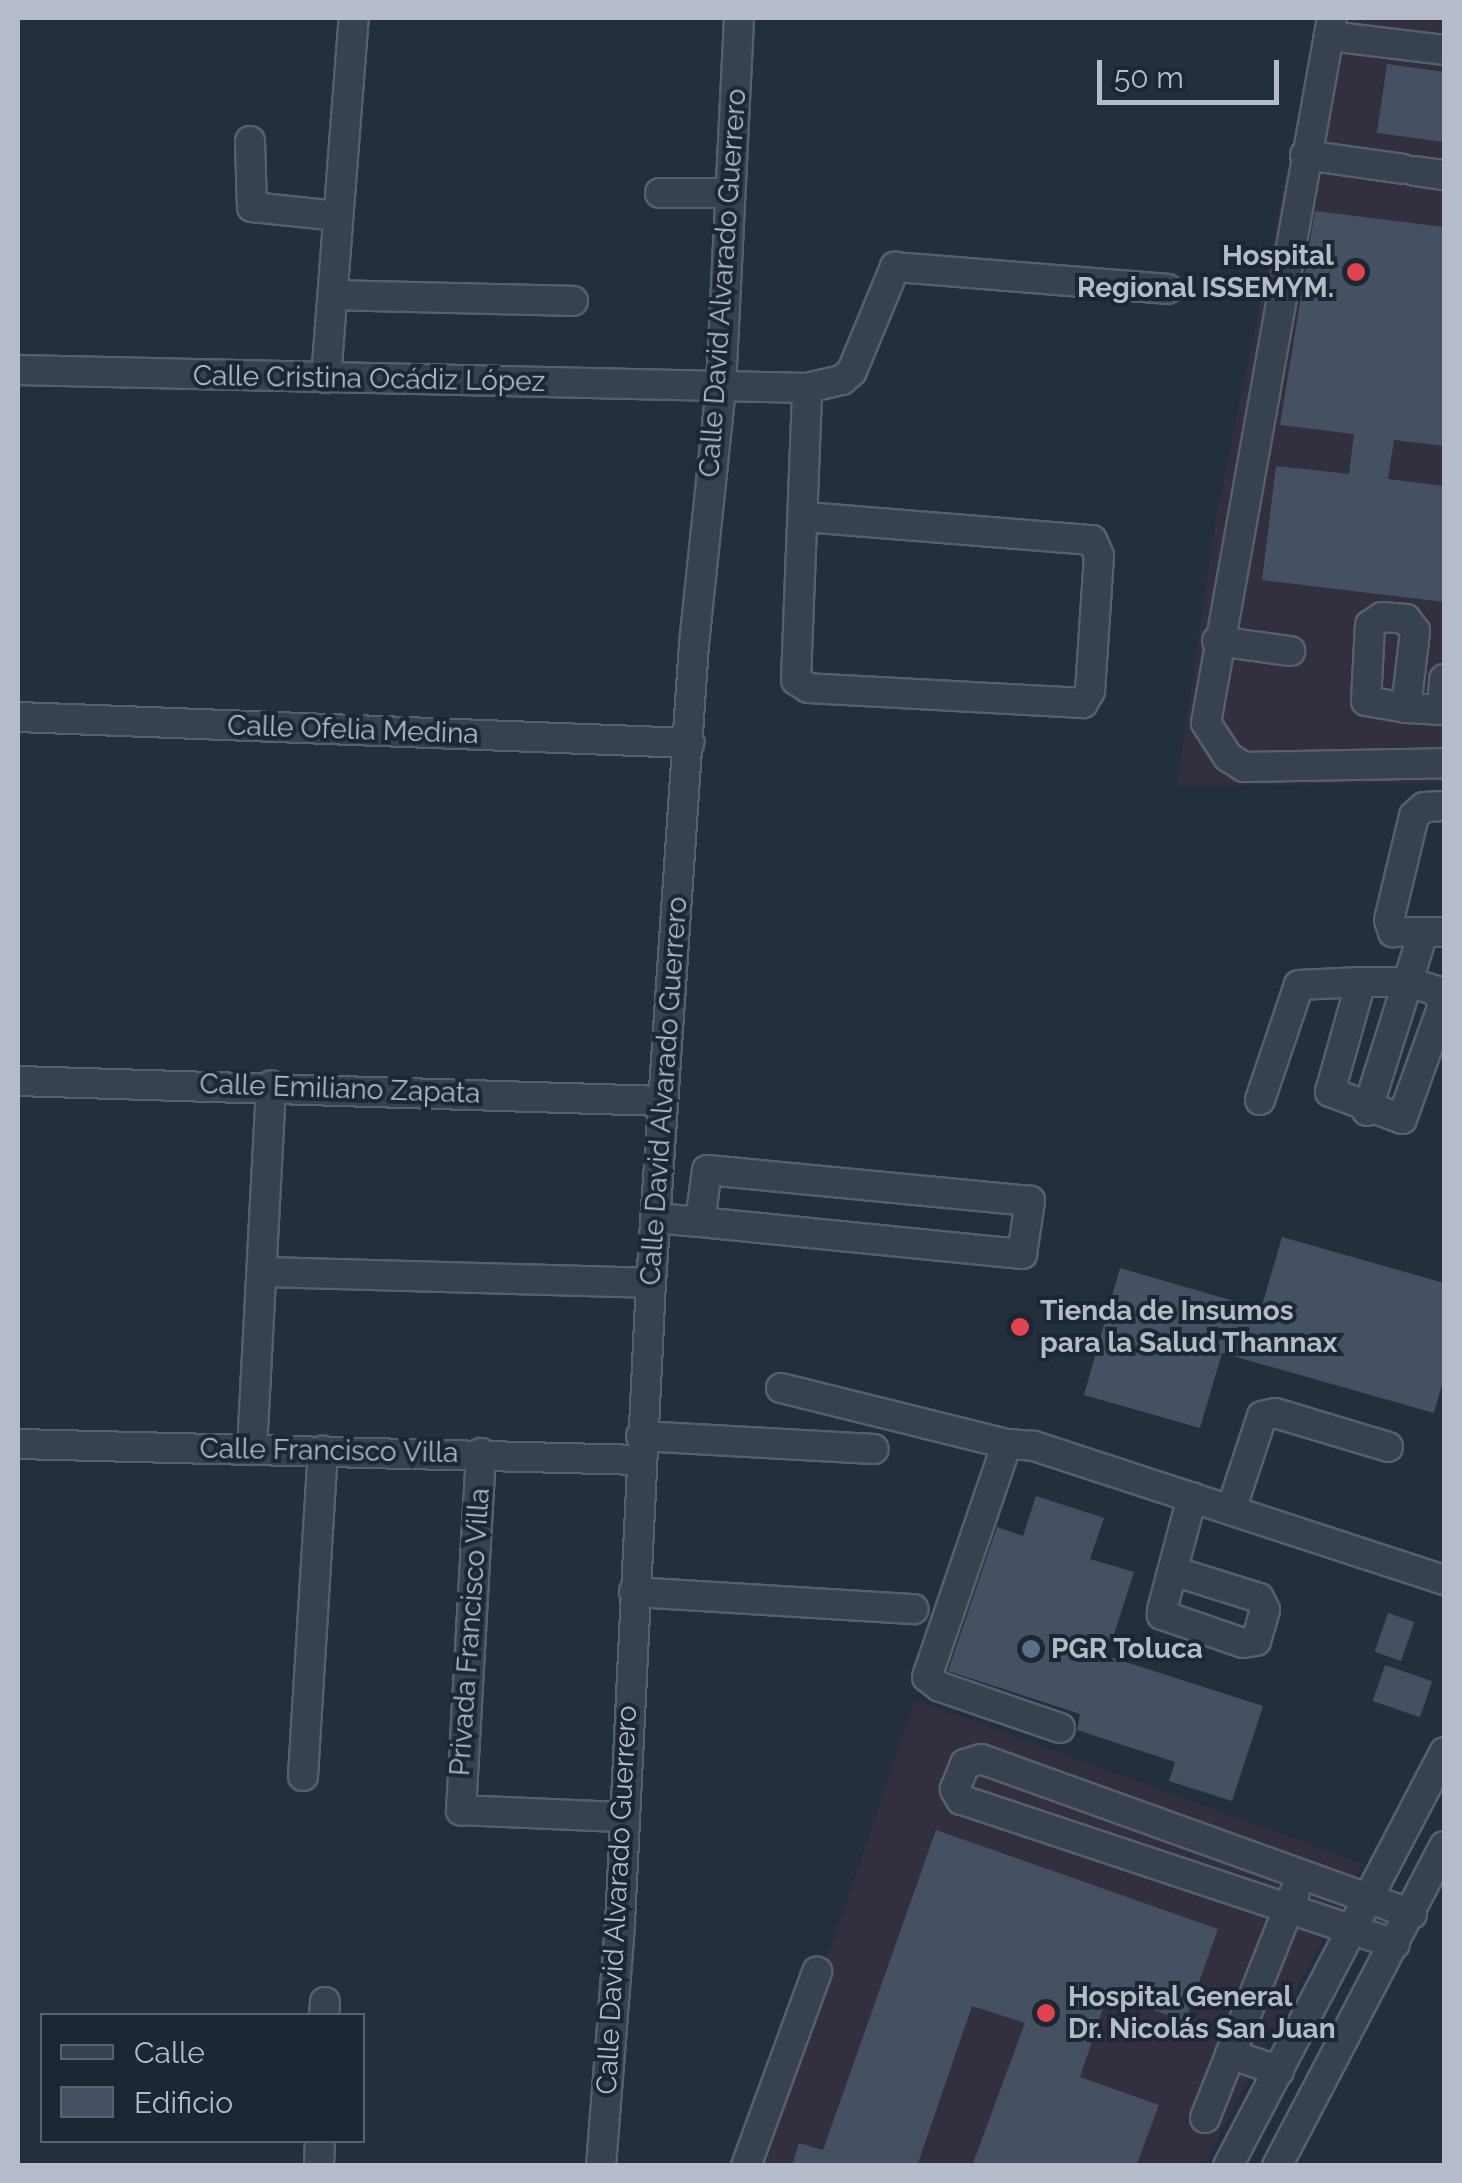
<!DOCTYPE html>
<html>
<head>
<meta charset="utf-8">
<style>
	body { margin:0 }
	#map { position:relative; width:1462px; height:2183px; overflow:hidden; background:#242f3e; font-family:Raleway,sans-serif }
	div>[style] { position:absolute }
	.medical>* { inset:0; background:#32303f }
	.building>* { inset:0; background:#455162; transform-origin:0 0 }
	.roads { filter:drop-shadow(2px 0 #565f6c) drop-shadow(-2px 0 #565f6c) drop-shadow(0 2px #565f6c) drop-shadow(0 -2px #565f6c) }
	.minor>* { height:28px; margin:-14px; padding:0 14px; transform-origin:14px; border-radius:14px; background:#38414e }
	.dots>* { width:28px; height:28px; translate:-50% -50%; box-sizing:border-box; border:5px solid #1d2633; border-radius:50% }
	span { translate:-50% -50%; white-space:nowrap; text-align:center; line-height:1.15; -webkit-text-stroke:8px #1d2633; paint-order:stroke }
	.poi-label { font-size:28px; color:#b4bcc9; font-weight:700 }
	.right { translate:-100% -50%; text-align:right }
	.left { translate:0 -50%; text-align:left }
	.street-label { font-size:28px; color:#b4bcc9 }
	.frame { position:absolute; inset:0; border:20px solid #b4bcc9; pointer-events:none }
	.legend { position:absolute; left:40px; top:2013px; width:325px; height:130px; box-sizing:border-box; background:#1d2633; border:2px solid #59626f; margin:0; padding:12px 18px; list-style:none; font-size:30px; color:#b4bcc9 }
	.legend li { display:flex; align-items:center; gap:20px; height:50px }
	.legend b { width:50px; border:2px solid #59626f }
	.scale { position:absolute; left:1097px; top:60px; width:182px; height:45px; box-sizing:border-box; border:5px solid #b4bcc9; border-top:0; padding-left:12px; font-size:30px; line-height:35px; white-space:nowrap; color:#b4bcc9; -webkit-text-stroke:8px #1d2633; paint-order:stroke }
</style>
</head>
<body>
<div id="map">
	<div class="medical">
		<i style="clip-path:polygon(1318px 18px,1444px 18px,1444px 783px,1177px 786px,1216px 519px)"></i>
		<i style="clip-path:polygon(915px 1700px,1363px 1864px,1203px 2165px,756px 2166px)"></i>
	</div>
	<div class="building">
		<i style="clip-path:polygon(1387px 64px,1444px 72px,1444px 142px,1377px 133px)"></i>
		<i style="clip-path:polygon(1315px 211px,1444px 227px,1444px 446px,1394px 440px,1388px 479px,1444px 486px,1444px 602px,1262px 580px,1276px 466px,1349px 474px,1354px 434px,1280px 425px)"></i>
		<i style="clip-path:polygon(1282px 1237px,1444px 1283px,1444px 1377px,1434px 1413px,1222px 1353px,1200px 1428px,1084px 1395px,1120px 1268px,1261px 1309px)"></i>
		<i style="clip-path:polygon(1036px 1496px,1104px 1518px,1090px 1559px,1134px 1572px,1107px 1656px,1263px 1706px,1232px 1801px,1169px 1781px,1175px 1762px,1077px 1730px,1080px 1714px,948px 1671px,997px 1527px,1023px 1536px)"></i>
		<i style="left:1388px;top:1613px;width:28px;height:41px;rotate:19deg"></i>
		<i style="left:1385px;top:1665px;width:50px;height:38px;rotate:19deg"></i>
		<i style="clip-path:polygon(936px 1830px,1218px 1929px,1185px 2021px,1108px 1994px,1080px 2077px,1159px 2105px,1136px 2166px,972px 2166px,1025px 2023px,972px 2006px,917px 2166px,792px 2166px,799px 2143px,823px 2150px)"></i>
	</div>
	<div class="roads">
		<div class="minor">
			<i style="left:1332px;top:18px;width:716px;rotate:100.13deg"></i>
			<i style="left:1206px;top:723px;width:40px;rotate:57.1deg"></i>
			<i style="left:1228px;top:757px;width:19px;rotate:32deg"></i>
			<i style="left:1244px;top:767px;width:200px;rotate:-1.1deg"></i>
			<i style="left:1330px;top:36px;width:115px;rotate:7deg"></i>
			<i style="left:250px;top:141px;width:66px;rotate:88.3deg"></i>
			<i style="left:252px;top:207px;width:85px;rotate:6deg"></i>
			<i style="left:1305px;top:155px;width:99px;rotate:8.1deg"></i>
			<i style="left:1415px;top:171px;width:29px;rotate:8deg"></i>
			<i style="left:660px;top:193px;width:70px"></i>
			<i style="left:333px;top:295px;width:240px;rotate:1.4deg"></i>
			<i style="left:18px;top:370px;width:789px;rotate:1.31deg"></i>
			<i style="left:807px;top:388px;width:36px;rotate:-13deg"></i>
			<i style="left:842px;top:380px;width:13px;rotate:-42deg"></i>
			<i style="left:852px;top:371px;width:113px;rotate:-67.5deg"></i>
			<i style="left:895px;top:267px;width:273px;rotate:4.6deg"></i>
			<i style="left:326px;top:378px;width:361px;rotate:-85.6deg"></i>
			<i style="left:805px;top:517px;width:288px;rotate:4.6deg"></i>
			<i style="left:1092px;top:540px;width:17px;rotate:66deg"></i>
			<i style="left:1099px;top:556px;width:135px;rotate:93.8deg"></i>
			<i style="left:1090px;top:691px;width:14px;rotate:120deg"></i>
			<i style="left:1083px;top:703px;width:275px;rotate:-176.9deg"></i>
			<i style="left:808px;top:688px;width:14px;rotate:-146deg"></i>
			<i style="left:796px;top:680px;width:292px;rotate:-87.8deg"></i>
			<i style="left:1217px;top:641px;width:74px;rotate:7.8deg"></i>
			<i style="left:1406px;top:708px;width:78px;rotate:-83.3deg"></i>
			<i style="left:1415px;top:631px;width:15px;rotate:-127deg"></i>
			<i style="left:1406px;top:619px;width:24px;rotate:-175deg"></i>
			<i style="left:1382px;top:617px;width:14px;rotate:146deg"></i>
			<i style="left:1370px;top:625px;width:76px;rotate:93deg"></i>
			<i style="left:1366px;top:701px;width:41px;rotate:9.9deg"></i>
			<i style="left:1406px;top:708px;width:38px;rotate:3deg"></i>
			<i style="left:1442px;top:710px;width:31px;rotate:-86deg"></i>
			<i style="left:18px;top:717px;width:672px;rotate:2.22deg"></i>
			<i style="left:1444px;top:806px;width:20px;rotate:177deg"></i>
			<i style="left:1424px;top:807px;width:13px;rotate:138deg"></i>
			<i style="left:1414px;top:816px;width:107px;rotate:103.5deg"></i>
			<i style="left:1389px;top:920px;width:13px;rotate:72deg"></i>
			<i style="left:1393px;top:932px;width:51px"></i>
			<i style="left:18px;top:1081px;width:645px;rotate:1.78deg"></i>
			<i style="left:1260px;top:1100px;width:121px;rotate:-71.3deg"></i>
			<i style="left:1299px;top:985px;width:62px;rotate:-2.8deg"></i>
			<i style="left:1361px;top:982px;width:47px"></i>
			<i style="left:1408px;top:982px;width:30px;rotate:17deg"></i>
			<i style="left:1437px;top:991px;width:15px;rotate:67deg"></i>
			<i style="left:1443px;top:1005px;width:121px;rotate:109.8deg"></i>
			<i style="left:1402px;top:1119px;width:77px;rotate:-159.4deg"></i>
			<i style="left:1330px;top:1092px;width:114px;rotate:-74.3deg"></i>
			<i style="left:1367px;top:1111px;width:187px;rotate:-72.5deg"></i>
			<i style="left:655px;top:1218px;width:45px;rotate:5.1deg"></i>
			<i style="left:700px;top:1222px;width:324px;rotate:5.7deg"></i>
			<i style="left:1022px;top:1254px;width:54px;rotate:-81.4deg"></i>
			<i style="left:1030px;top:1201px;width:324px;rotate:-174.5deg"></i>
			<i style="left:707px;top:1170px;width:52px;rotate:97.7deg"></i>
			<i style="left:262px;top:1272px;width:389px;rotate:1.6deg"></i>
			<i style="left:781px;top:1388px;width:233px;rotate:13.9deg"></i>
			<i style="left:641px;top:1436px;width:233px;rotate:3.2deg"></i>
			<i style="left:18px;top:1444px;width:622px;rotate:1.47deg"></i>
			<i style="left:252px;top:1450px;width:365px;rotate:-87deg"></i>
			<i style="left:481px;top:1453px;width:358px;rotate:93.2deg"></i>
			<i style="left:461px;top:1810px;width:162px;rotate:2.5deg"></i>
			<i style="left:1231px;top:1510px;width:99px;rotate:-71.7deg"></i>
			<i style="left:1262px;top:1416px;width:13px;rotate:-13deg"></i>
			<i style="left:1275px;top:1413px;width:118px;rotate:16.7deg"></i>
			<i style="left:1173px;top:1571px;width:90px;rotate:17.4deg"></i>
			<i style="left:1259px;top:1598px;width:13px;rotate:63deg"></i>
			<i style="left:1265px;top:1610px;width:32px;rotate:106deg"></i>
			<i style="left:1256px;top:1641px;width:13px;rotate:171deg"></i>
			<i style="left:1243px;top:1643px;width:86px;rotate:-160.9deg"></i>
			<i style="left:1162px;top:1615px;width:5px;rotate:-90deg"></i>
			<i style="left:1162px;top:1610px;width:117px;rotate:-75.1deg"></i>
			<i style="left:634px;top:1592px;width:280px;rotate:3.5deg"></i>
			<i style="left:1060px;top:1728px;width:127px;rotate:-161.1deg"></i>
			<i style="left:940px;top:1687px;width:16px;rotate:-142deg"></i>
			<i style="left:927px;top:1677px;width:246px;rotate:-71.1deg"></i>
			<i style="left:1007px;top:1444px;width:27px;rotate:4deg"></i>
			<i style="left:1034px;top:1446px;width:431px;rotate:18.1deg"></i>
			<i style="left:303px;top:1776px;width:326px;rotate:-86.5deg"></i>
			<i style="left:1395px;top:1944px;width:457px;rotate:-161.6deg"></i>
			<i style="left:961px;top:1800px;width:13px;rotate:-119deg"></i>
			<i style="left:955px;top:1789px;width:27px;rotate:-68deg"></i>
			<i style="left:965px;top:1764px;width:17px;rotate:-17deg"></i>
			<i style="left:981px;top:1759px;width:458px;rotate:19.8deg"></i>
			<i style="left:324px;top:2016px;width:14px;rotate:-86deg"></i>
			<i style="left:1230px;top:2054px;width:52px;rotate:19.1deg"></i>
			<i style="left:1205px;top:2118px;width:243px;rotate:-68.3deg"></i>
			<i style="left:319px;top:2166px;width:26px;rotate:-88deg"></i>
			<i style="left:601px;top:2166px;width:244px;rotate:-85.5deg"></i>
			<i style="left:620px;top:1923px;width:641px;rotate:-87.23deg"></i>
			<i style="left:651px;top:1283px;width:640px;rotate:-86.15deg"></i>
			<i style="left:694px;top:644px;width:258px;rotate:-84deg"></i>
			<i style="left:721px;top:387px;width:369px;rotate:-87.2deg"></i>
			<i style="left:746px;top:2166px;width:207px;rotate:-69.9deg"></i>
			<i style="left:1228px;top:2166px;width:467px;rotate:-62.4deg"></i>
			<i style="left:1277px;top:2166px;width:361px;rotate:-62.4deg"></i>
		</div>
	</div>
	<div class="dots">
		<i style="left:1356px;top:272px;background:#e0444e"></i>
		<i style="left:1020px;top:1327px;background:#e0444e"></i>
		<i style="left:1031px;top:1649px;background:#5c6f8a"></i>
		<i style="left:1046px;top:2013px;background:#e0444e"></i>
	</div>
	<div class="poi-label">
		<span class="right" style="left:1334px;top:272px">Hospital<br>Regional ISSEMYM.</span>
		<span class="left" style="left:1040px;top:1327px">Tienda de Insumos<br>para la Salud Thannax</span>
		<span class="left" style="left:1051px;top:1649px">PGR Toluca</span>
		<span class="left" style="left:1068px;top:2013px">Hospital General<br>Dr. Nicolás San Juan</span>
	</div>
	<div class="street-label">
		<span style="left:723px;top:283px;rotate:-86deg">Calle David Alvarado Guerrero</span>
		<span style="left:369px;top:379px;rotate:1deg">Calle Cristina Ocádiz López</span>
		<span style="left:353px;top:730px;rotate:2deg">Calle Ofelia Medina</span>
		<span style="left:340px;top:1089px;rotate:2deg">Calle Emiliano Zapata</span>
		<span style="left:664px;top:1091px;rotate:-86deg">Calle David Alvarado Guerrero</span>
		<span style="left:329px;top:1451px;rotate:1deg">Calle Francisco Villa</span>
		<span style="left:470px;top:1632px;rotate:-86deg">Privada Francisco Villa</span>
		<span style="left:617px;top:1900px;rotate:-87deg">Calle David Alvarado Guerrero</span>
	</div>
	<div class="frame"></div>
	<ul class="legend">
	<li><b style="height:12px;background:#38414e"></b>Calle</li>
	<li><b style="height:28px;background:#455162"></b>Edificio</li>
	</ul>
	<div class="scale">50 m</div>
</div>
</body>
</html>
